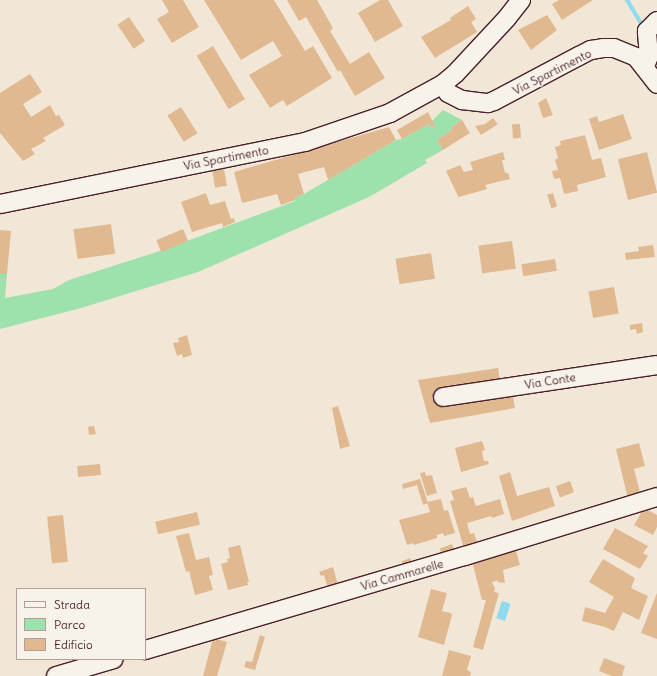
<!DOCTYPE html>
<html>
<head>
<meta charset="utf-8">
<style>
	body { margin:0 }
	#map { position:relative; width:657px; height:676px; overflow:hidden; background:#f2e7d7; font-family:Delius,sans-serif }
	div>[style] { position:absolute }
	.green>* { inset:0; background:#9de1ad }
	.water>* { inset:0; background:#8fdaef; transform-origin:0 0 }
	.stream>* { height:4px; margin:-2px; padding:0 2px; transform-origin:2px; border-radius:2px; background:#8fdaef }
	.building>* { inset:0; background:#e0b991; transform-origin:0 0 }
	.roads { filter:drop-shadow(1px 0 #4a1f2b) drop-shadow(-1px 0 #4a1f2b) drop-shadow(0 1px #4a1f2b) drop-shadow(0 -1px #4a1f2b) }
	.minor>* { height:18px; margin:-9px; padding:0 9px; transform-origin:9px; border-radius:9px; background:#f7f3e8 }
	span { translate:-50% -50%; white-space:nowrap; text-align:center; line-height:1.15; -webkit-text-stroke:3px #f7f3e8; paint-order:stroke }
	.street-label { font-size:12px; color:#4a1f2b }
	.legend { position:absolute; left:16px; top:588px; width:130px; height:72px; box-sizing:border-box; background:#f7f3e8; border:1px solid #b29e9c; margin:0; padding:5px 7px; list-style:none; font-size:12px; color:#4a1f2b }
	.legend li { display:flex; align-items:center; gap:8px; height:20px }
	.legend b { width:20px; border:1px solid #b29e9c }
</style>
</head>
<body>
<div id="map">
	<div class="green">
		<i style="clip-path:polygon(443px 110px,462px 120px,451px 128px,452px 130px,437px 140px,443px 150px,425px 160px,427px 163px,369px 197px,198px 272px,81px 308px,0 329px,0 274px,7px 274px,5px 298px,53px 289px,69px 280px,160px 251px,295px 201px,294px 198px,304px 194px,396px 140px,402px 139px,429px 124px,431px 128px,435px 126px,432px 121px)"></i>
	</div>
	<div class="water">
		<i style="left:502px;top:601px;width:9px;height:18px;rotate:18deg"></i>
	</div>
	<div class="stream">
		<i style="left:627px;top:0;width:27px;rotate:59deg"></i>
	</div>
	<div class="building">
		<i style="clip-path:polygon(162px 0,183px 0,199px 27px,172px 43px,157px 19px,169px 12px)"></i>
		<i style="clip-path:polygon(204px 0,274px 0,305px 51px,313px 46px,332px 78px,287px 106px,283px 100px,270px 108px,249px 75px,282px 56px,273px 41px,241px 60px)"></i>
		<i style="clip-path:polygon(287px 0,317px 0,333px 28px,330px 31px,350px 64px,369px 52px,385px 78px,355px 96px,340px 70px,338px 72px,306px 17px,299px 21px)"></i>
		<i style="clip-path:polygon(380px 0,388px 0,403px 26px,375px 42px,358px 13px)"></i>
		<i style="clip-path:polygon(559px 0,593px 0,562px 20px,552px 4px)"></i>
		<i style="clip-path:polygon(468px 6px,476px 19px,471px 22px,477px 32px,435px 58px,421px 37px,451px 20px,450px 18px)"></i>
		<i style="clip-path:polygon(547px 15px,557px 30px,531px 50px,518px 30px)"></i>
		<i style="left:129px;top:17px;width:29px;height:14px;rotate:56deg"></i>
		<i style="left:213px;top:46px;width:62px;height:19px;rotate:59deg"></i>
		<i style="clip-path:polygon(30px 74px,42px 92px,23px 104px,31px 117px,50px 105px,56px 116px,59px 115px,65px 125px,43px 138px,46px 141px,31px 149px,35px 154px,23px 161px,0 133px,0 93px)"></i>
		<i style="clip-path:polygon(546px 98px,553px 115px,543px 118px,538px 103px)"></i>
		<i style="left:181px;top:107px;width:31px;height:16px;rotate:58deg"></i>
		<i style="clip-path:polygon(428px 112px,435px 126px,431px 128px,429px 124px,402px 139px,397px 130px)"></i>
		<i style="clip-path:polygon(623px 114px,632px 139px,599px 150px,589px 119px,597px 116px,599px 122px)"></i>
		<i style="clip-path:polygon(493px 118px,498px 124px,481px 135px,475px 126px,485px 124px)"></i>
		<i style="clip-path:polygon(462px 120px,470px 133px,443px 150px,437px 140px,452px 130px,451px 128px)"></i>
		<i style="left:520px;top:124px;width:14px;height:8px;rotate:86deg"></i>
		<i style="clip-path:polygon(389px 127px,396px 140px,328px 180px,324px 167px,298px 174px,304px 194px,294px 198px,295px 200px,281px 205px,277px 194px,242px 203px,234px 172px)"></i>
		<i style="clip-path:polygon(585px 135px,592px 160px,601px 158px,606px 177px,577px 185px,578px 191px,564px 194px,560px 178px,554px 179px,552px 171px,558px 170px,555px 160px,558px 158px,555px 147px,561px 145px,560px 141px)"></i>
		<i style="clip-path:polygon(503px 152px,505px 160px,502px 160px,505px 173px,508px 173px,510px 179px,485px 185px,487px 189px,459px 197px,458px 196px,446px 171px,460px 165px,464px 172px,473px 170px,470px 162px)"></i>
		<i style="left:647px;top:152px;width:42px;height:30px;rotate:76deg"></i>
		<i style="left:224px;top:169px;width:17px;height:12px;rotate:80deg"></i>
		<i style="clip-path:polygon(206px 193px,210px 205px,225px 201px,231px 219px,234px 218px,235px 222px,223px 227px,222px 223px,192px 232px,181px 202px)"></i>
		<i style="left:553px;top:193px;width:14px;height:6px;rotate:73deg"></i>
		<i style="left:111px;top:224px;width:30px;height:38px;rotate:82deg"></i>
		<i style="left:183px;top:229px;width:13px;height:29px;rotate:67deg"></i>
		<i style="clip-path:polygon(0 230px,11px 231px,7px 274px,0 274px)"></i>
		<i style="left:512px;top:241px;width:28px;height:34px;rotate:82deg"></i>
		<i style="clip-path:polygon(653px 245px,655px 257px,626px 260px,625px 253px,639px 251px,638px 247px)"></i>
		<i style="left:431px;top:253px;width:26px;height:36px;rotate:81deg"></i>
		<i style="left:555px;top:259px;width:12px;height:34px;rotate:81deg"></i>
		<i style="left:614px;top:287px;width:27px;height:26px;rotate:80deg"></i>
		<i style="clip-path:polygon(642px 323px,643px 332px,637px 334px,636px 329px,630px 330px,630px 325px)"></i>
		<i style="clip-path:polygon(187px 335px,192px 355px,183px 358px,182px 354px,177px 356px,173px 343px,179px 342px,178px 338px)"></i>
		<i style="clip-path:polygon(498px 368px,500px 381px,436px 389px,440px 407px,478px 401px,477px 397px,512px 391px,515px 408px,430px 423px,418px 380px)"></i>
		<i style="clip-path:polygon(338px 406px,350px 446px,340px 449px,332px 408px)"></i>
		<i style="clip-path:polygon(94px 426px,96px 434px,89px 435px,88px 427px)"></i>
		<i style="clip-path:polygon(482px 441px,485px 450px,482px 451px,484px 461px,488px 461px,489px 464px,461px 472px,455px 448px)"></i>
		<i style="clip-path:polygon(639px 443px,645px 466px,634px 469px,641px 496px,628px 499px,616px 449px)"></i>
		<i style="left:100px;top:464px;width:11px;height:23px;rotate:85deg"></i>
		<i style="clip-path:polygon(425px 472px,426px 476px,432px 475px,437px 493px,427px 496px,420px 473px)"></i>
		<i style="clip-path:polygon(510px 472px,517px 496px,549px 487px,555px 506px,512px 521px,499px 476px)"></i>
		<i style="clip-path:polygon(420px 479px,428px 503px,423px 505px,417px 485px,403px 489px,402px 484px)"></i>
		<i style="left:570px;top:481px;width:12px;height:15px;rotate:70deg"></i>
		<i style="clip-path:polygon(466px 487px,470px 498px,473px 497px,476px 506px,500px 499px,504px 514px,492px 518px,491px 516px,467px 523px,470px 534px,474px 533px,479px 548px,465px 552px,450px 501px,454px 500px,451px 491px)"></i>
		<i style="clip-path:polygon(441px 499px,444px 511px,448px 510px,455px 533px,444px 536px,443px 533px,437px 535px,437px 538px,414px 545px,413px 543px,407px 545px,399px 520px,430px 512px,427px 502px)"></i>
		<i style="clip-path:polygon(644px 508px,657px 515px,657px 527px,653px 535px,634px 525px)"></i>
		<i style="left:197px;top:512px;width:13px;height:43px;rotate:77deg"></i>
		<i style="left:63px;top:515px;width:47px;height:16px;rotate:84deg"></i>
		<i style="clip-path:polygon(615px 528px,648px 546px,643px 553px,648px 556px,640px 569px,603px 549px)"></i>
		<i style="clip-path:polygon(189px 533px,196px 560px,209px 557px,213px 575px,209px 576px,213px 590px,195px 595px,189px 571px,186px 572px,176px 536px)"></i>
		<i style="left:452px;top:544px;width:12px;height:13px;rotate:70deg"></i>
		<i style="clip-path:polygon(240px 545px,249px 582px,247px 582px,248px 585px,228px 590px,221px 564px,228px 562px,227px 559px,230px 558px,228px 548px)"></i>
		<i style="clip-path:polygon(515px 547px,520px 565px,503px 570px,505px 583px,497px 582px,498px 580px,492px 582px,495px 589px,494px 592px,499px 593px,483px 650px,473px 647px,486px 600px,482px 600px,472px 561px)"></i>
		<i style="left:410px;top:558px;width:9px;height:9px;rotate:69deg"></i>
		<i style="clip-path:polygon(603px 559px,635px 578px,631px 588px,648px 596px,639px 620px,623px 612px,614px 631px,605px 627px,582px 621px,585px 607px,605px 613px,614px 597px,589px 582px)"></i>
		<i style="clip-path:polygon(333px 567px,339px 589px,329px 592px,324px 575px,321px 576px,319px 572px)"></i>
		<i style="clip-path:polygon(431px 589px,447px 593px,442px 611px,451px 613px,452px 615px,444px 645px,418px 637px)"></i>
		<i style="clip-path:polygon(657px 593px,657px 639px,641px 633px)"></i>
		<i style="clip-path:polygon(260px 635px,265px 637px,255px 670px,244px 667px,246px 661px,252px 662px)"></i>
		<i style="clip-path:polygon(213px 638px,227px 642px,217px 676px,203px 676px)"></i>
		<i style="clip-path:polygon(449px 650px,471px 656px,467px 670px,471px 672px,470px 676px,442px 676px)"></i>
		<i style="clip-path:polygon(604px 658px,625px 666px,622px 676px,612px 676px,599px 671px)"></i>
	</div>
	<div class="roads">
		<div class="minor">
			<i style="left:645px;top:66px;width:11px;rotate:-68deg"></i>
			<i style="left:649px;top:56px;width:25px;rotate:-95deg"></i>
			<i style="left:647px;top:31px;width:14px;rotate:-45deg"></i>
			<i style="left:443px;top:84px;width:10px;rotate:61deg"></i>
			<i style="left:448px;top:93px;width:16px;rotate:27deg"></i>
			<i style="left:462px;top:100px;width:26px;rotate:7deg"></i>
			<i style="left:488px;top:103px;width:6px;rotate:-18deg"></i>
			<i style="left:494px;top:101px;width:96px;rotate:-27.9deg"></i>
			<i style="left:579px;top:56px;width:13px;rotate:-27deg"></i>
			<i style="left:591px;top:50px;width:12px;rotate:-9deg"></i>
			<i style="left:603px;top:48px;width:11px"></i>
			<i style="left:614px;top:48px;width:24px;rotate:22deg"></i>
			<i style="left:636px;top:57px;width:34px;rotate:52deg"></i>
			<i style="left:0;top:204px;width:311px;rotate:-11.5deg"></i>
			<i style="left:305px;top:142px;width:90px;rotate:-18.8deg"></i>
			<i style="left:390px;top:113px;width:60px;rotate:-28.7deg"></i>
			<i style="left:443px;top:84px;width:16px;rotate:-40deg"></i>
			<i style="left:455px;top:74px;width:76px;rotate:-47.1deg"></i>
			<i style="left:507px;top:18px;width:23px;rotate:-52deg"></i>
			<i style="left:443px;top:397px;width:216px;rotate:-8.5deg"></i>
			<i style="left:145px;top:650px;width:334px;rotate:-16.4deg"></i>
			<i style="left:465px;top:556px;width:201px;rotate:-17.1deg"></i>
			<i style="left:56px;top:676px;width:60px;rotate:-16.3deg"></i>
		</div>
	</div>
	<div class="street-label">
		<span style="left:552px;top:72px;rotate:-27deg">Via Spartimento</span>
		<span style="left:226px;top:158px;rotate:-11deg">Via Spartimento</span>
		<span style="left:550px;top:381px;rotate:-9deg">Via Conte</span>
		<span style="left:402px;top:575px;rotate:-16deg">Via Cammarelle</span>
	</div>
	<ul class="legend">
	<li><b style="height:5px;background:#f7f3e8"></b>Strada</li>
	<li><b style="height:11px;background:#9de1ad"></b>Parco</li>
	<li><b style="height:11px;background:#e0b991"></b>Edificio</li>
	</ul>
</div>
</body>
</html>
